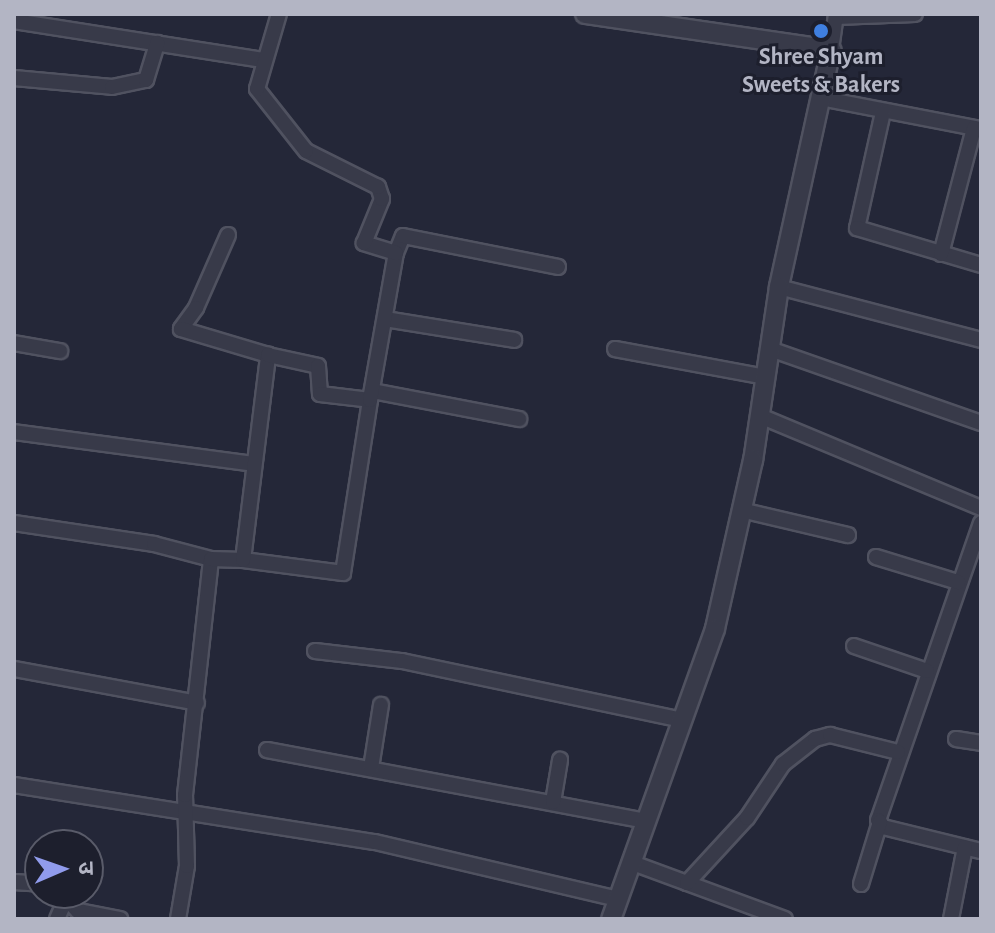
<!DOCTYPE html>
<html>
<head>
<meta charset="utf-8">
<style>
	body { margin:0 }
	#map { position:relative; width:995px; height:933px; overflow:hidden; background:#242738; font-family:"Alegreya Sans","Noto Sans Devanagari",sans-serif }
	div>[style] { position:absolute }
	.roads { filter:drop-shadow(2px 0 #505260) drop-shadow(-2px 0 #505260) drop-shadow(0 2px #505260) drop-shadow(0 -2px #505260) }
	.minor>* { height:14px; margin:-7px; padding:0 7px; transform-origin:7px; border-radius:7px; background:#383a49 }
	.tertiary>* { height:18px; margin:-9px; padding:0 9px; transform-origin:9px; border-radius:9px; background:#383a49 }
	.dots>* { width:22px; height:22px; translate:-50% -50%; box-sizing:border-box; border:4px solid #1d1f2d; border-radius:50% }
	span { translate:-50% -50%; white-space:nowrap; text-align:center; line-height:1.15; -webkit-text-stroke:6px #1d1f2d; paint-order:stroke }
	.poi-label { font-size:24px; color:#b3b5c4; font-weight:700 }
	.frame { position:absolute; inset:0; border:16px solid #b3b5c4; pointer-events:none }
	.north { position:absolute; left:24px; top:829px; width:80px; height:80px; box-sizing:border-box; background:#1d1f2d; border:2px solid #595b69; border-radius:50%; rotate:88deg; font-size:22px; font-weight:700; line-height:32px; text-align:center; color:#b3b5c4 }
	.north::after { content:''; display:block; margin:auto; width:28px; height:36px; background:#909bec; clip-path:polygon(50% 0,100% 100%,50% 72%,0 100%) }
</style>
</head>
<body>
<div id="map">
	<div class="roads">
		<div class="minor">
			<i style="left:836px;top:17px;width:79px;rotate:-2.2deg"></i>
			<i style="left:14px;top:21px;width:252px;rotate:8.9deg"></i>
			<i style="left:831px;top:50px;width:36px;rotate:-82deg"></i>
			<i style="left:14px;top:78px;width:98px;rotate:5.2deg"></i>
			<i style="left:112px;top:87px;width:35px;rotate:-12deg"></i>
			<i style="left:146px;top:80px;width:39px;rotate:-73deg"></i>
			<i style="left:820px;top:98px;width:164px;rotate:10.9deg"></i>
			<i style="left:883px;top:112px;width:119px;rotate:102.6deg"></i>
			<i style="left:857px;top:228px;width:129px;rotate:16.6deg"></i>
			<i style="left:228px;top:235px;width:80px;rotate:113.7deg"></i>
			<i style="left:196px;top:308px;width:26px;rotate:126deg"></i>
			<i style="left:181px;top:329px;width:91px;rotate:16.6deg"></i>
			<i style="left:396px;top:253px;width:18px;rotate:-68deg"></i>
			<i style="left:403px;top:236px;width:158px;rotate:11.3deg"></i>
			<i style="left:941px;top:254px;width:130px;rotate:-75.3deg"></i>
			<i style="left:779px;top:287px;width:209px;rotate:14.7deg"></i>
			<i style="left:385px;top:319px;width:131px;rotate:9.2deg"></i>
			<i style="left:14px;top:343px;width:47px;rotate:9.9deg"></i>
			<i style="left:615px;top:349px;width:154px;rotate:10.5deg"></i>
			<i style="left:770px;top:349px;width:224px;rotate:19.3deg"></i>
			<i style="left:372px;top:391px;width:150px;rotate:10.8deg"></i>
			<i style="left:760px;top:416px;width:239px;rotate:22.6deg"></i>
			<i style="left:14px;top:432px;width:242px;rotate:7.6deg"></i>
			<i style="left:741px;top:510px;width:110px;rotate:13.2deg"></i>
			<i style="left:14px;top:523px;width:142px;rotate:8.5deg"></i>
			<i style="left:154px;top:544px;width:59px;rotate:14.7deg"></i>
			<i style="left:981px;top:523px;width:314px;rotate:109.1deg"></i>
			<i style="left:878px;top:820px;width:9px;rotate:54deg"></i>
			<i style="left:883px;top:827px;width:101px;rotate:13.8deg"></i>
			<i style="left:876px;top:557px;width:86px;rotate:17deg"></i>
			<i style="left:243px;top:560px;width:101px;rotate:7.4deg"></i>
			<i style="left:343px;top:573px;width:175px;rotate:-81.1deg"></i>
			<i style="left:854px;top:646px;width:77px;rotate:18.9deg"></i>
			<i style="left:315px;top:651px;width:88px;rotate:6.6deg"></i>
			<i style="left:402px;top:661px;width:286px;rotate:11.9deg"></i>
			<i style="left:14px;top:669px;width:186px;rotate:10.5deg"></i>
			<i style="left:956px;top:739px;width:25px;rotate:9deg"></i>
			<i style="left:267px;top:750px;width:385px;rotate:10.6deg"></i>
			<i style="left:371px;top:768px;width:64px;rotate:-81deg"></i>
			<i style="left:14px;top:785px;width:365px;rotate:9deg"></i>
			<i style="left:375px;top:842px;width:250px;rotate:13.2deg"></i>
			<i style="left:553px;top:802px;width:43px;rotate:-80.5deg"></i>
			<i style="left:630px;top:862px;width:165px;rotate:20.2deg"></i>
			<i style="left:14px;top:882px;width:26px;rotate:4deg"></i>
			<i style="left:687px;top:883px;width:88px;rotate:-47.3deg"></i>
			<i style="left:747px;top:818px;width:65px;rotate:-56.3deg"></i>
			<i style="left:783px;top:764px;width:41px;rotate:-38deg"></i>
			<i style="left:815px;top:739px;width:16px;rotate:-15deg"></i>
			<i style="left:830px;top:735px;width:70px;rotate:14deg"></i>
			<i style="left:861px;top:884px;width:65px;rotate:-73deg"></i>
			<i style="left:61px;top:893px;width:25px;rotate:47deg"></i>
			<i style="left:78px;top:911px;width:43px;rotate:10.8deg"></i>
			<i style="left:57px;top:919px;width:22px;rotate:-66deg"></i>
			<i style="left:178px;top:919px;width:54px;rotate:-80.4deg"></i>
			<i style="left:187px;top:866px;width:71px;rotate:-91.6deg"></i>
			<i style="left:185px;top:795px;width:237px;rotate:-83.7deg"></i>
			<i style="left:211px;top:559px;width:32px;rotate:2deg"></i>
			<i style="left:243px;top:560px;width:207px;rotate:-83deg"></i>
			<i style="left:268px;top:355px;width:51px;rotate:12.4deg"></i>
			<i style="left:318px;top:366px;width:28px;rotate:86deg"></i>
			<i style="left:320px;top:394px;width:50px;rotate:6.8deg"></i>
			<i style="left:370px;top:400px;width:149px;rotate:-80deg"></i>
			<i style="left:396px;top:253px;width:34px;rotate:-163deg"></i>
			<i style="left:364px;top:243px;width:48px;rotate:-67.8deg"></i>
			<i style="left:382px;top:199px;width:13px;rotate:-108deg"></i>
			<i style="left:378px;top:187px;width:80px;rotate:-153.4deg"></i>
			<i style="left:306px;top:151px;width:79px;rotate:-128.3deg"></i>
			<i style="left:257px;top:89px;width:78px;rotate:-73.7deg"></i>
			<i style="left:951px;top:919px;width:73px;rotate:-79deg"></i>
		</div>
		<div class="tertiary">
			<i style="left:585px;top:14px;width:249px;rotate:8.3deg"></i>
			<i style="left:831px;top:50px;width:243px;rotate:102.4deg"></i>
			<i style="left:779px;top:287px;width:175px;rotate:98.5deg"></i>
			<i style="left:753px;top:460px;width:173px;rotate:102.7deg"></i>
			<i style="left:715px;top:629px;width:308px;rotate:109.7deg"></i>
		</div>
	</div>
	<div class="dots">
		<i style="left:821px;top:31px;background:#3f7fe0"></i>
	</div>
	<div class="poi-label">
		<span style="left:821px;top:72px">Shree Shyam<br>Sweets &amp; Bakers</span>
	</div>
	<div class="frame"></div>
	<div class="north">उ</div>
</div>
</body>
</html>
